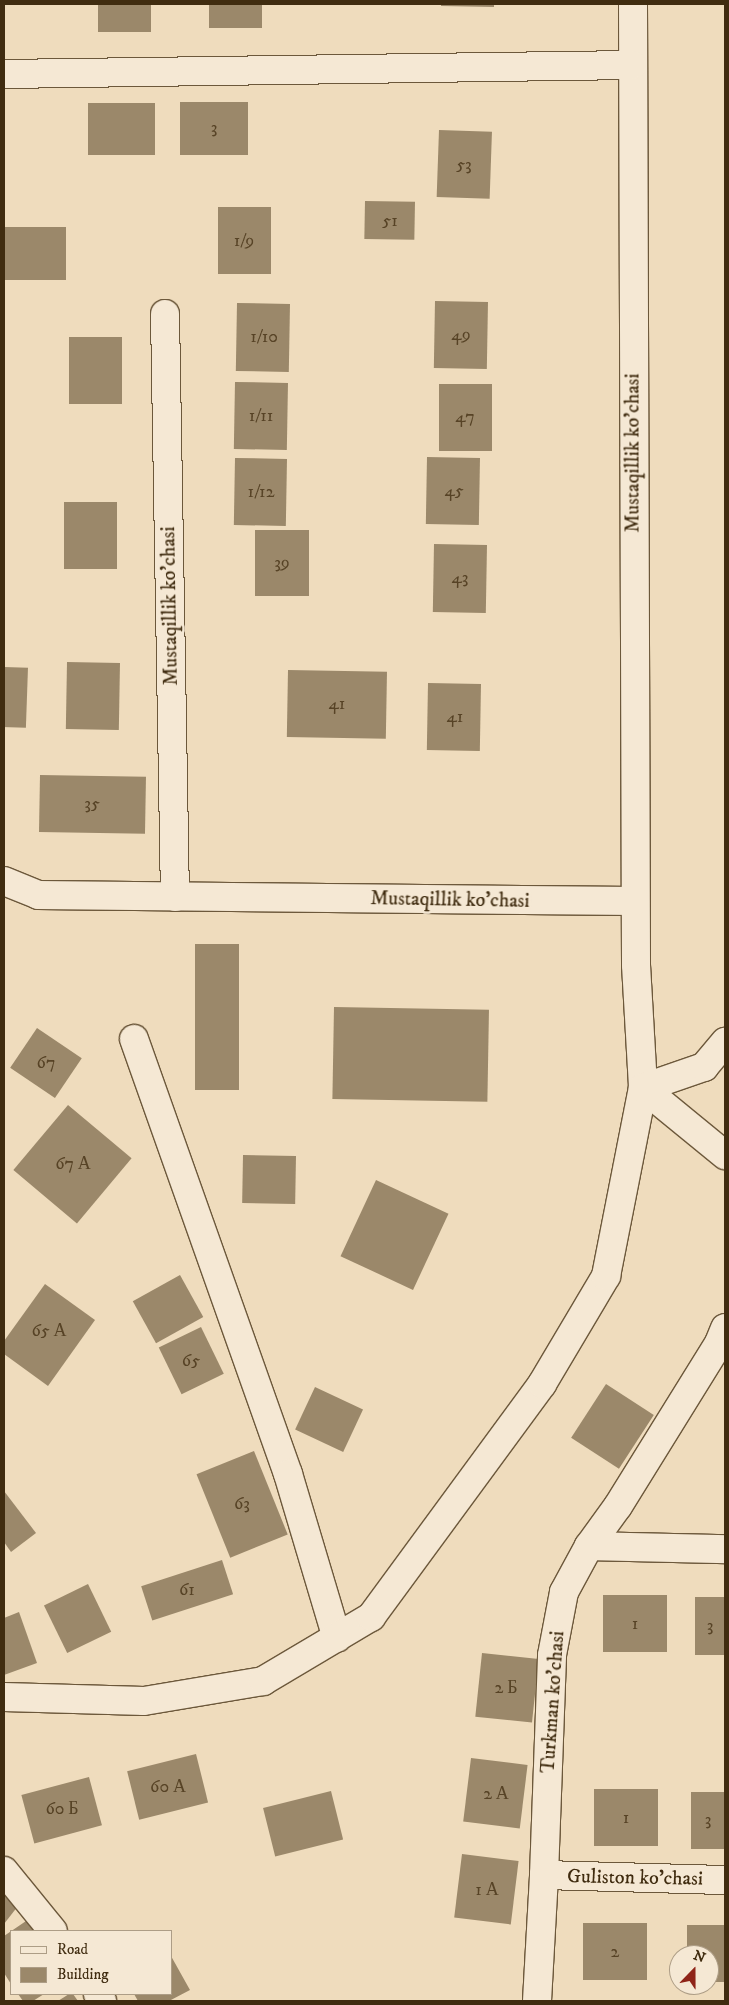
<!DOCTYPE html>
<html>
<head>
<meta charset="utf-8">
<style>
	body { margin:0 }
	#map { position:relative; width:729px; height:2005px; overflow:hidden; background:#efdcbd; font-family:"IM FELL DW Pica",serif }
	div>[style] { position:absolute }
	.building>* { inset:0; background:#9b886a; transform-origin:0 0 }
	.roads { filter:drop-shadow(1px 0 #6c583b) drop-shadow(-1px 0 #6c583b) drop-shadow(0 1px #6c583b) drop-shadow(0 -1px #6c583b) }
	.minor>* { height:28px; margin:-14px; padding:0 14px; transform-origin:14px; border-radius:14px; background:#f5e8d4 }
	span { translate:-50% -50%; white-space:nowrap; text-align:center; line-height:1.15; -webkit-text-stroke:5px #f5e8d4; paint-order:stroke }
	.number-label { font-size:18px; color:#574326 }
	.number-label span { -webkit-text-stroke-width:0 }
	.street-label { font-size:20px; color:#402c10 }
	.frame { position:absolute; inset:0; border:5px solid #402c10; pointer-events:none }
	.legend { position:absolute; left:10px; top:1930px; width:162px; height:65px; box-sizing:border-box; background:#f5e8d4; border:1px solid #ad9d86; margin:0; padding:6px 9px; list-style:none; font-size:15px; color:#402c10 }
	.legend li { display:flex; align-items:center; gap:10px; height:25px }
	.legend b { width:25px; border:1px solid #ad9d86 }
	.north { position:absolute; left:669px; top:1945px; width:50px; height:50px; box-sizing:border-box; background:#f5e8d4; border:1px solid #ad9d86; border-radius:50%; rotate:22deg; font-size:14px; font-weight:700; line-height:20px; text-align:center; color:#402c10 }
	.north::after { content:''; display:block; margin:auto; width:18px; height:22px; background:#8f2418; clip-path:polygon(50% 0,100% 100%,50% 72%,0 100%) }
</style>
</head>
<body>
<div id="map">
	<div class="building">
		<i style="left:98px;top:4px;width:53px;height:28px"></i>
		<i style="left:209px;top:4px;width:53px;height:24px"></i>
		<i style="clip-path:polygon(441px 4px,494px 4px,494px 7px,441px 6px)"></i>
		<i style="left:180px;top:102px;width:68px;height:53px"></i>
		<i style="left:88px;top:103px;width:67px;height:52px"></i>
		<i style="left:439px;top:130px;width:53px;height:67px;rotate:2deg"></i>
		<i style="left:365px;top:201px;width:50px;height:38px;rotate:1deg"></i>
		<i style="left:218px;top:207px;width:53px;height:67px"></i>
		<i style="left:4px;top:227px;width:62px;height:53px"></i>
		<i style="left:435px;top:301px;width:53px;height:67px;rotate:1deg"></i>
		<i style="left:237px;top:303px;width:53px;height:68px;rotate:1deg"></i>
		<i style="left:69px;top:337px;width:53px;height:67px"></i>
		<i style="left:235px;top:382px;width:53px;height:67px;rotate:1deg"></i>
		<i style="left:439px;top:384px;width:53px;height:67px"></i>
		<i style="left:427px;top:457px;width:53px;height:67px;rotate:1deg"></i>
		<i style="left:235px;top:458px;width:52px;height:67px;rotate:1deg"></i>
		<i style="left:64px;top:502px;width:53px;height:67px"></i>
		<i style="left:255px;top:530px;width:54px;height:66px"></i>
		<i style="left:434px;top:544px;width:53px;height:68px;rotate:1deg"></i>
		<i style="left:67px;top:662px;width:53px;height:67px;rotate:1deg"></i>
		<i style="left:4px;top:667px;width:24px;height:60px;rotate:2deg"></i>
		<i style="left:288px;top:670px;width:99px;height:67px;rotate:1deg"></i>
		<i style="left:428px;top:683px;width:53px;height:67px;rotate:1deg"></i>
		<i style="left:40px;top:775px;width:106px;height:57px;rotate:1deg"></i>
		<i style="left:195px;top:944px;width:44px;height:146px"></i>
		<i style="left:334px;top:1007px;width:155px;height:92px;rotate:1deg"></i>
		<i style="left:37px;top:1028px;width:54px;height:48px;rotate:34deg"></i>
		<i style="left:68px;top:1105px;width:83px;height:85px;rotate:40deg"></i>
		<i style="left:243px;top:1155px;width:53px;height:48px;rotate:1deg"></i>
		<i style="left:376px;top:1180px;width:80px;height:84px;rotate:25deg"></i>
		<i style="left:180px;top:1275px;width:48px;height:54px;rotate:61deg"></i>
		<i style="clip-path:polygon(45px 1284px,95px 1320px,48px 1386px,4px 1354px,4px 1341px)"></i>
		<i style="left:201px;top:1327px;width:52px;height:47px;rotate:64deg"></i>
		<i style="left:606px;top:1384px;width:57px;height:64px;rotate:33deg"></i>
		<i style="left:315px;top:1387px;width:53px;height:47px;rotate:25deg"></i>
		<i style="left:254px;top:1451px;width:90px;height:62px;rotate:68deg"></i>
		<i style="clip-path:polygon(4px 1491px,36px 1533px,11px 1552px,4px 1542px)"></i>
		<i style="left:222px;top:1560px;width:36px;height:85px;rotate:72deg"></i>
		<i style="left:88px;top:1584px;width:53px;height:49px;rotate:64deg"></i>
		<i style="left:603px;top:1595px;width:64px;height:57px"></i>
		<i style="left:695px;top:1597px;width:30px;height:58px"></i>
		<i style="clip-path:polygon(19px 1612px,37px 1663px,4px 1675px,4px 1618px)"></i>
		<i style="left:482px;top:1653px;width:57px;height:64px;rotate:6deg"></i>
		<i style="left:196px;top:1754px;width:50px;height:71px;rotate:76deg"></i>
		<i style="left:471px;top:1758px;width:57px;height:64px;rotate:7deg"></i>
		<i style="left:89px;top:1777px;width:50px;height:70px;rotate:75deg"></i>
		<i style="left:594px;top:1789px;width:64px;height:57px"></i>
		<i style="left:331px;top:1791px;width:50px;height:70px;rotate:76deg"></i>
		<i style="left:691px;top:1792px;width:34px;height:57px"></i>
		<i style="left:462px;top:1854px;width:57px;height:64px;rotate:7deg"></i>
		<i style="clip-path:polygon(4px 1895px,18px 1906px,4px 1924px)"></i>
		<i style="clip-path:polygon(29px 1919px,37px 1931px,11px 1931px,11px 1984px,4px 1973px,4px 1936px)"></i>
		<i style="left:583px;top:1923px;width:64px;height:57px"></i>
		<i style="clip-path:polygon(687px 1925px,725px 1925px,725px 1982px,709px 1982px,709px 1955px,687px 1955px)"></i>
		<i style="clip-path:polygon(171px 1956px,190px 1990px,169px 2001px,138px 2001px,134px 1994px,171px 1994px)"></i>
		<i style="clip-path:polygon(18px 1994px,44px 1994px,33px 2001px,23px 2001px)"></i>
		<i style="clip-path:polygon(69px 1994px,73px 1994px,78px 2001px,58px 2001px)"></i>
	</div>
	<div class="roads">
		<div class="minor">
			<i style="left:633px;top:4px;width:961px;rotate:89.82deg"></i>
			<i style="left:636px;top:965px;width:123px;rotate:86.7deg"></i>
			<i style="left:643px;top:1088px;width:106px;rotate:39.3deg"></i>
			<i style="left:4px;top:74px;width:628px;rotate:-0.82deg"></i>
			<i style="left:165px;top:314px;width:583px;rotate:89.02deg"></i>
			<i style="left:4px;top:881px;width:37px;rotate:22deg"></i>
			<i style="left:38px;top:895px;width:597px;rotate:0.58deg"></i>
			<i style="left:134px;top:1039px;width:461px;rotate:70.5deg"></i>
			<i style="left:288px;top:1474px;width:171px;rotate:73.4deg"></i>
			<i style="left:589px;top:1546px;width:136px;rotate:1.3deg"></i>
			<i style="left:4px;top:1697px;width:140px;rotate:1.6deg"></i>
			<i style="left:144px;top:1701px;width:121px;rotate:-9.5deg"></i>
			<i style="left:263px;top:1681px;width:126px;rotate:-30.7deg"></i>
			<i style="left:371px;top:1617px;width:289px;rotate:-53.7deg"></i>
			<i style="left:542px;top:1384px;width:126px;rotate:-59.3deg"></i>
			<i style="left:606px;top:1276px;width:192px;rotate:-78.9deg"></i>
			<i style="left:643px;top:1088px;width:65px;rotate:-19deg"></i>
			<i style="left:704px;top:1067px;width:33px;rotate:-50deg"></i>
			<i style="left:4px;top:1871px;width:77px;rotate:50.8deg"></i>
			<i style="left:544px;top:1875px;width:181px;rotate:1.6deg"></i>
			<i style="left:98px;top:1994px;width:8px;rotate:60deg"></i>
			<i style="left:537px;top:2001px;width:126px;rotate:-86.8deg"></i>
			<i style="left:544px;top:1875px;width:220px;rotate:-87.9deg"></i>
			<i style="left:552px;top:1655px;width:64px;rotate:-79.2deg"></i>
			<i style="left:564px;top:1592px;width:52px;rotate:-61.5deg"></i>
			<i style="left:589px;top:1546px;width:49px;rotate:-54.1deg"></i>
			<i style="left:618px;top:1506px;width:192px;rotate:-58.2deg"></i>
			<i style="left:719px;top:1343px;width:16px;rotate:-68deg"></i>
		</div>
	</div>
	<div class="number-label">
		<span style="left:214px;top:128px">3</span>
		<span style="left:464px;top:165px">53</span>
		<span style="left:390px;top:221px">51</span>
		<span style="left:244px;top:241px">1/9</span>
		<span style="left:461px;top:335px">49</span>
		<span style="left:264px;top:337px">1/10</span>
		<span style="left:261px;top:416px">1/11</span>
		<span style="left:465px;top:417px">47</span>
		<span style="left:454px;top:491px">45</span>
		<span style="left:261px;top:492px">1/12</span>
		<span style="left:282px;top:563px">39</span>
		<span style="left:460px;top:578px">43</span>
		<span style="left:337px;top:704px">41</span>
		<span style="left:455px;top:717px">41</span>
		<span style="left:92px;top:804px">35</span>
		<span style="left:46px;top:1063px">67</span>
		<span style="left:73px;top:1164px">67 А</span>
		<span style="left:49px;top:1331px">65 А</span>
		<span style="left:191px;top:1361px">65</span>
		<span style="left:242px;top:1504px">63</span>
		<span style="left:187px;top:1590px">61</span>
		<span style="left:635px;top:1624px">1</span>
		<span style="left:710px;top:1626px">3</span>
		<span style="left:506px;top:1688px">2 Б</span>
		<span style="left:168px;top:1787px">60 А</span>
		<span style="left:496px;top:1794px">2 А</span>
		<span style="left:62px;top:1809px">60 Б</span>
		<span style="left:626px;top:1818px">1</span>
		<span style="left:708px;top:1820px">3</span>
		<span style="left:487px;top:1890px">1 А</span>
		<span style="left:615px;top:1952px">2</span>
	</div>
	<div class="street-label">
		<span style="left:633px;top:453px;rotate:-90deg">Mustaqillik ko'chasi</span>
		<span style="left:170px;top:606px;rotate:-91deg">Mustaqillik ko'chasi</span>
		<span style="left:450px;top:900px;rotate:1deg">Mustaqillik ko'chasi</span>
		<span style="left:553px;top:1702px;rotate:-86deg">Turkman ko'chasi</span>
		<span style="left:635px;top:1878px;rotate:1deg">Guliston ko'chasi</span>
	</div>
	<div class="frame"></div>
	<ul class="legend">
	<li><b style="height:6px;background:#f5e8d4"></b>Road</li>
	<li><b style="height:14px;background:#9b886a"></b>Building</li>
	</ul>
	<div class="north">N</div>
</div>
</body>
</html>
